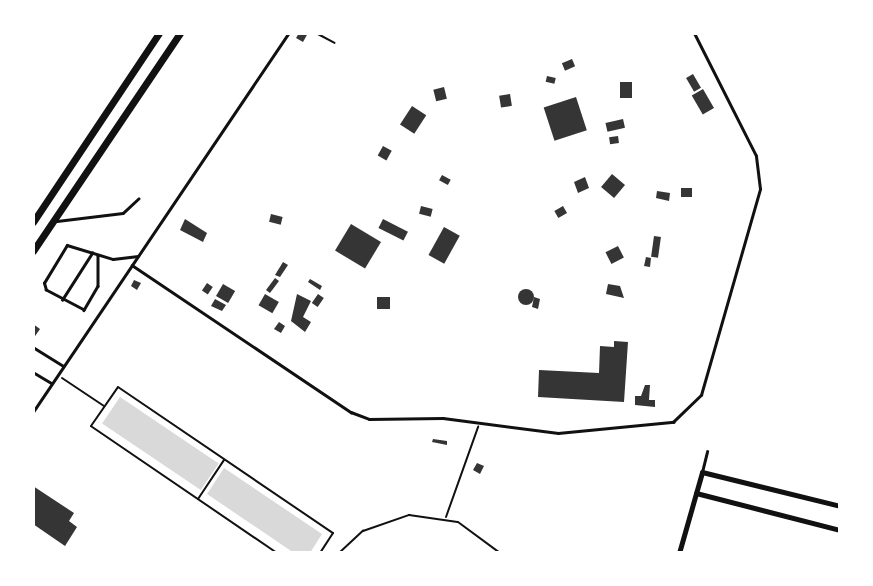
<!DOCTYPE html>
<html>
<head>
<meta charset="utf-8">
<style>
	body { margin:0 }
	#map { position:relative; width:873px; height:586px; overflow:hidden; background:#fff; font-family:Manrope,sans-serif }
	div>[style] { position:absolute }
	.water>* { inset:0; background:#d9d9d9; transform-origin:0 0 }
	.building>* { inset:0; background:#353535; transform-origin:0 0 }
	.round { border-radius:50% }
	.path>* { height:2px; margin:-1px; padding:0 1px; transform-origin:1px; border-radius:1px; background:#111 }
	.service>* { height:2.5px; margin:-1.25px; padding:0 1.25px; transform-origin:1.25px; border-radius:1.25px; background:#111 }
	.minor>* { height:5px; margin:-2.5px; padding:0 2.5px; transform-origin:2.5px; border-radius:2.5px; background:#111 }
	.tertiary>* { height:7px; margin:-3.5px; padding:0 3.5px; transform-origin:3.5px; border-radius:3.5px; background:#111 }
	span { translate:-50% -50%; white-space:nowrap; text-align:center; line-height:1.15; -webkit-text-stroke:5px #fff; paint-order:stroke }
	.frame { position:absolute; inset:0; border:35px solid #fff; pointer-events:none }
</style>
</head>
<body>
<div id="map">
	<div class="water">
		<i style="left:120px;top:397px;width:119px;height:32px;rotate:34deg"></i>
		<i style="clip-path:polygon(224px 468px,322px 534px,310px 553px,294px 553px,207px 494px)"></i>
	</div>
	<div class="building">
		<i style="clip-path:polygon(299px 33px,308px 33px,303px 42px,296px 38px)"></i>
		<i style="left:572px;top:59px;width:8px;height:11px;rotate:67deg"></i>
		<i style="left:693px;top:74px;width:16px;height:8px;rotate:60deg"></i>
		<i style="left:547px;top:76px;width:9px;height:6px;rotate:13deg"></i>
		<i style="left:620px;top:82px;width:12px;height:16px"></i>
		<i style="left:444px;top:87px;width:12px;height:11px;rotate:76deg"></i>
		<i style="left:703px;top:89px;width:22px;height:13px;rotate:60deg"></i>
		<i style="left:510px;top:94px;width:12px;height:11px;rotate:81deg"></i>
		<i style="left:576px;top:97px;width:35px;height:34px;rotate:72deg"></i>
		<i style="left:412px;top:106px;width:17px;height:22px;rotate:33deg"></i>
		<i style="left:623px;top:119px;width:9px;height:18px;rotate:77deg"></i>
		<i style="left:618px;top:136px;width:7px;height:9px;rotate:82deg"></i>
		<i style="left:383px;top:146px;width:10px;height:11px;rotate:29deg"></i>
		<i style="left:612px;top:174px;width:17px;height:17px;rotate:40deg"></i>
		<i style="left:442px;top:175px;width:10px;height:6px;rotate:29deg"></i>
		<i style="clip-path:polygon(585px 177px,589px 188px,578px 193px,574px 182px)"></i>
		<i style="left:681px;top:188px;width:11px;height:9px"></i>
		<i style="clip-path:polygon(657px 191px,670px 193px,669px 201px,656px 198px)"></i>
		<i style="left:421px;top:206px;width:12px;height:8px;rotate:14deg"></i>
		<i style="left:563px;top:206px;width:8px;height:10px;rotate:60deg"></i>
		<i style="left:271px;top:214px;width:12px;height:8px;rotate:14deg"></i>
		<i style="clip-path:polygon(185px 219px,207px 233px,203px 242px,180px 230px)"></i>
		<i style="left:383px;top:219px;width:28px;height:10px;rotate:27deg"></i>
		<i style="left:351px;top:224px;width:35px;height:31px;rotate:31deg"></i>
		<i style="left:444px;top:227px;width:18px;height:32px;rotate:29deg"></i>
		<i style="left:654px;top:236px;width:7px;height:21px;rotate:8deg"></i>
		<i style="left:618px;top:246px;width:13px;height:14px;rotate:63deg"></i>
		<i style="clip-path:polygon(646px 257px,651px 258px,650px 267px,644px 266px)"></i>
		<i style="clip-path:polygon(283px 262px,288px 265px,280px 277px,275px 275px)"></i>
		<i style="left:275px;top:278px;width:5px;height:15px;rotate:37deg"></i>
		<i style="clip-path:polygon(310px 279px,322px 286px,320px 290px,308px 282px)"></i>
		<i style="clip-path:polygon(134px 280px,141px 283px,137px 290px,131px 286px)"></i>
		<i style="left:207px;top:283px;width:7px;height:9px;rotate:34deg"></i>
		<i style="left:223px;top:284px;width:14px;height:14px;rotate:30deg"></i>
		<i style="clip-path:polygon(608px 284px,620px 286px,624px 298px,606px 294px)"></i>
		<i class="round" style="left:518px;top:289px;width:16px;height:16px"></i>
		<i style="left:265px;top:294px;width:16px;height:13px;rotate:30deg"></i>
		<i style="clip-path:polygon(297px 294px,311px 301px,303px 317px,311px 322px,305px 332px,291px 321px)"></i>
		<i style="left:318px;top:294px;width:7px;height:11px;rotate:34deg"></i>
		<i style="left:377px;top:297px;width:13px;height:12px"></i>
		<i style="clip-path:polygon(534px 297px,540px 299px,538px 309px,532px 307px)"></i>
		<i style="clip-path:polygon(215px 299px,226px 305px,222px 311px,211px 306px)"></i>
		<i style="clip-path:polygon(279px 322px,285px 326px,281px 333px,274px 329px)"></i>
		<i style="clip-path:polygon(33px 324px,40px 329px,33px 339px)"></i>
		<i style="clip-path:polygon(614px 341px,628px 342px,624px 402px,538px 397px,539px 370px,599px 373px,600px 346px,614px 347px)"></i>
		<i style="clip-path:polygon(645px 385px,650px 385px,649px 400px,655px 400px,655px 407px,635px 405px,635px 396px,641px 396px)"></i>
		<i style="clip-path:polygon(433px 439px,447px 441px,447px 445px,432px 442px)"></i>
		<i style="clip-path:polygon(477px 463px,484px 466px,480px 474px,473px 470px)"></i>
		<i style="clip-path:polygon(33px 486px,74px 513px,69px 521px,77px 527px,65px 546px,33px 524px)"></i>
	</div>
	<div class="path">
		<i style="left:316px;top:33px;width:21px;rotate:28deg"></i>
		<i style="left:62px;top:378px;width:50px;rotate:33.7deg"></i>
		<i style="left:198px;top:499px;width:47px;rotate:-56.3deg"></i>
		<i style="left:446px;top:517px;width:96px;rotate:-70.4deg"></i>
		<i style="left:277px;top:553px;width:225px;rotate:-145.7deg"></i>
		<i style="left:91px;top:426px;width:47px;rotate:-55.3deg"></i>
		<i style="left:118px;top:387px;width:260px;rotate:34.2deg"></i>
		<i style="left:333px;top:533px;width:24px;rotate:123deg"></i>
		<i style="left:339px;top:553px;width:33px;rotate:-43deg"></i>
		<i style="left:363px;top:531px;width:49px;rotate:-19.2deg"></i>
		<i style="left:409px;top:515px;width:49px;rotate:8.1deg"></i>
		<i style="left:458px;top:522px;width:52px;rotate:36.4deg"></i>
	</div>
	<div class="service">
		<i style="left:57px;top:221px;width:66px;rotate:-6.9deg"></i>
		<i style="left:123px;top:213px;width:21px;rotate:-43deg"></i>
		<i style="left:98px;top:256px;width:30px;rotate:90deg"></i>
		<i style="left:98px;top:286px;width:28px;rotate:120deg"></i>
		<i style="left:84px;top:310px;width:43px;rotate:-152.2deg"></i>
		<i style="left:46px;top:290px;width:7px;rotate:-106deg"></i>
		<i style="left:44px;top:283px;width:44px;rotate:-58.8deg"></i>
		<i style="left:67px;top:245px;width:48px;rotate:16.9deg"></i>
		<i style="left:113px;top:259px;width:25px;rotate:-7deg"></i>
		<i style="left:132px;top:265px;width:264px;rotate:33.9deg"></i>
		<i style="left:351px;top:412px;width:19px;rotate:21deg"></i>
		<i style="left:369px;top:419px;width:74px;rotate:-0.8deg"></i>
		<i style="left:443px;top:418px;width:116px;rotate:7.4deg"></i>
		<i style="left:558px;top:433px;width:116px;rotate:-5.5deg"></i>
		<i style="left:673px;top:422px;width:39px;rotate:-44deg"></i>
		<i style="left:701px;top:395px;width:214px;rotate:-74deg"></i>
		<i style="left:760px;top:189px;width:33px;rotate:-97deg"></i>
		<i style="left:756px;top:156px;width:138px;rotate:-116.8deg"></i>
		<i style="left:62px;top:300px;width:56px;rotate:-57.4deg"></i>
		<i style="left:33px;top:347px;width:36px;rotate:32deg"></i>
		<i style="left:33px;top:372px;width:21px;rotate:31deg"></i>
		<i style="left:33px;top:412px;width:457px;rotate:-56deg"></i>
		<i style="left:702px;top:472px;width:21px;rotate:-76deg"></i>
	</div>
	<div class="minor">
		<i style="left:696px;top:493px;width:149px;rotate:14.4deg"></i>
		<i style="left:679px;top:553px;width:84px;rotate:-74.1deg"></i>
		<i style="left:702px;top:472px;width:142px;rotate:13.8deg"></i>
	</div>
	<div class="tertiary">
		<i style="left:33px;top:222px;width:227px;rotate:-56.3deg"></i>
		<i style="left:33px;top:251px;width:263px;rotate:-56deg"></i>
	</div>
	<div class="frame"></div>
</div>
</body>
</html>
